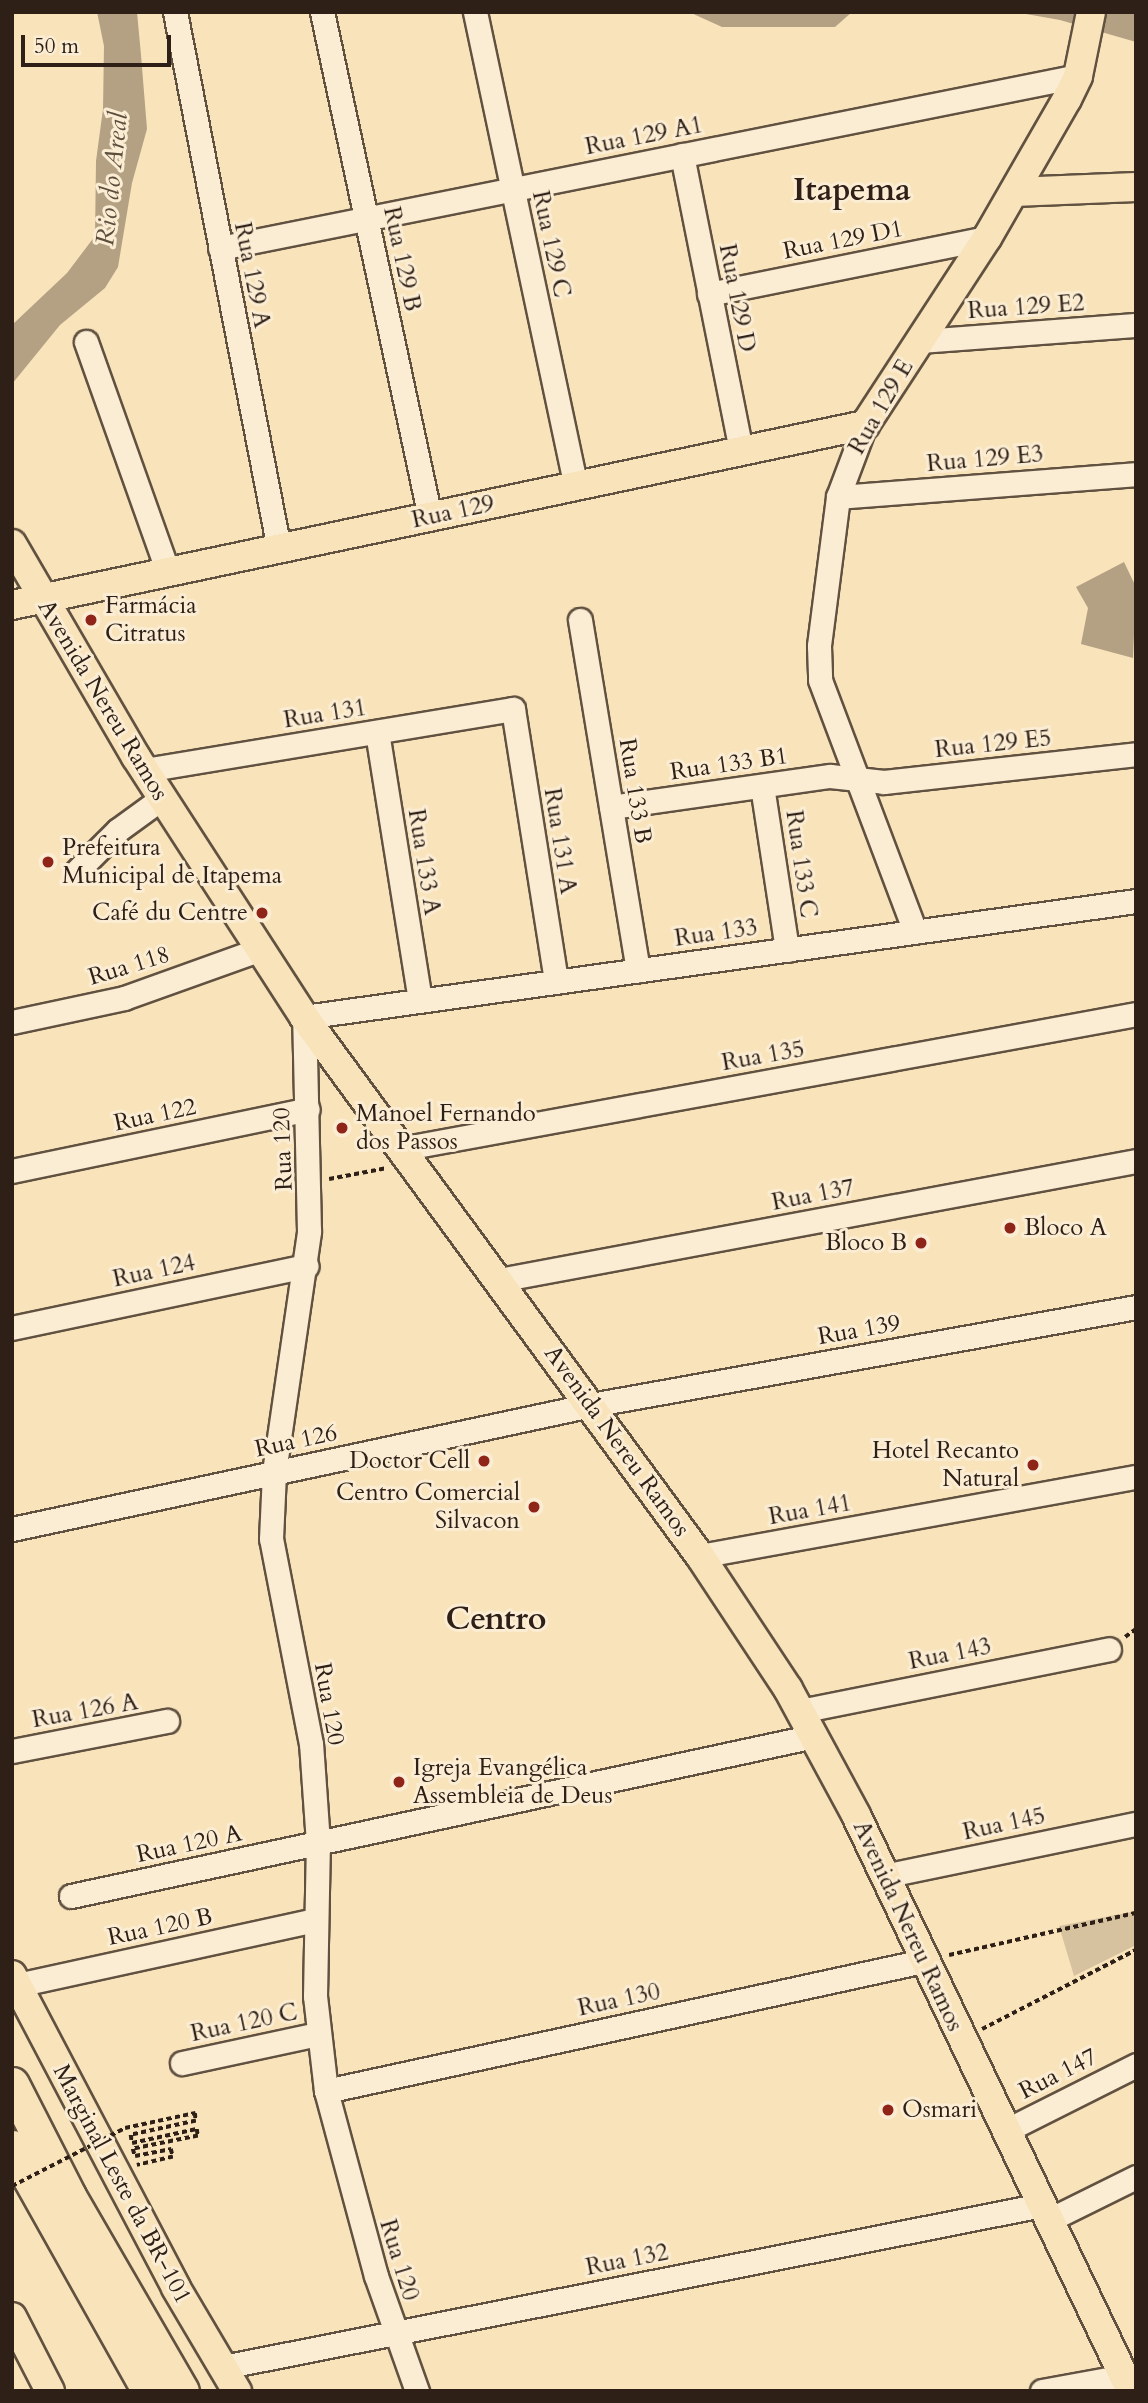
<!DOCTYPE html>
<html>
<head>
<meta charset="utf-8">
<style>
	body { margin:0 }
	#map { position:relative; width:1148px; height:2403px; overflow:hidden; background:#f9e3bb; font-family:Cardo,serif }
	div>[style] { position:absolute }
	.green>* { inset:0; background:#d6c29f }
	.water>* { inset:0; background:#b4a183 }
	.path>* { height:3.5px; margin-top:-1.75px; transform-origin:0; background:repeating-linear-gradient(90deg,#2e2017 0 5px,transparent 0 8.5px) }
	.roads { filter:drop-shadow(2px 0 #615140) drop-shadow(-2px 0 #615140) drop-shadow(0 2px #615140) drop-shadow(0 -2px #615140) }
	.minor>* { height:23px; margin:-11.5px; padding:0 11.5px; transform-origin:11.5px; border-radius:11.5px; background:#fbedd3 }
	.major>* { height:28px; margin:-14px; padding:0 14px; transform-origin:14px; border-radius:14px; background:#f9e3bb }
	.highway>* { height:33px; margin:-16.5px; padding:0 16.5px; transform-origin:16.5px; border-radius:16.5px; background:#f9e3bb }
	.path-bridge>* { height:3.5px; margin-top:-1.75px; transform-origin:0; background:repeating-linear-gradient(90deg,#2e2017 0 5px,transparent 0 8.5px) }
	.dots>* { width:19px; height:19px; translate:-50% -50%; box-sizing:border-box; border:4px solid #fbedd3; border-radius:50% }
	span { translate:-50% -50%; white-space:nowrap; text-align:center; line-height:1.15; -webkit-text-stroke:6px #fbedd3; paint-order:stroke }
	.street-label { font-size:24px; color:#2e2017 }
	.poi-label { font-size:24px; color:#2e2017 }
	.left { translate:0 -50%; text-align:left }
	.right { translate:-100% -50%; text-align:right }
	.water-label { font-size:26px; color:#5d4d3d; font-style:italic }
	.district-label { font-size:32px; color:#2e2017; font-weight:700 }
	.frame { position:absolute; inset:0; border:14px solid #2e2017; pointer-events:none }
	.scale { position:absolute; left:21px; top:35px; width:150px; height:32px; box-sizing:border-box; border:4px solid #2e2017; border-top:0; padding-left:9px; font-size:21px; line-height:24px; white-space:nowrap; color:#2e2017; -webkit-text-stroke:5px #fbedd3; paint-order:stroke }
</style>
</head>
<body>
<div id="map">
	<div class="green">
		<i style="clip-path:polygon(1136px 1911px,1136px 1945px,1074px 1976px,1059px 1926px)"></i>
	</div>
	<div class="water">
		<i style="clip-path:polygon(97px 12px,137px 12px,141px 55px,147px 129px,132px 183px,118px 267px,105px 288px,60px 325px,12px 384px,12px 325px,67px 273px,95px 236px,96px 161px,103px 109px,104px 46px)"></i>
		<i style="clip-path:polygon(689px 12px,852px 12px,835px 27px,722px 27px)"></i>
		<i style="clip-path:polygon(1014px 12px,1136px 12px,1136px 42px,1060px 20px)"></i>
		<i style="clip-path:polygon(1124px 562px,1136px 587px,1133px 658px,1081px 644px,1088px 608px,1076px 587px)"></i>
	</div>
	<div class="path">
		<i style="left:329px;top:1179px;width:59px;rotate:-10.7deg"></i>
		<i style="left:1125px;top:1637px;width:14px;rotate:-36deg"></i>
		<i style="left:949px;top:1955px;width:192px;rotate:-12.7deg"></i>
		<i style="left:982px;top:2029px;width:173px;rotate:-27.2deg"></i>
		<i style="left:125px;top:2128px;width:72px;rotate:-12.1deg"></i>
		<i style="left:195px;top:2113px;width:8px;rotate:83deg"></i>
		<i style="left:196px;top:2121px;width:66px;rotate:167.8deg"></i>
		<i style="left:131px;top:2135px;width:8px;rotate:83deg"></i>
		<i style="left:132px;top:2143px;width:66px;rotate:-12.2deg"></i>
		<i style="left:197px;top:2129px;width:7px;rotate:82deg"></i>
		<i style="left:198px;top:2136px;width:66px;rotate:168.7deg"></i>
		<i style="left:133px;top:2149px;width:7px;rotate:74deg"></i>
		<i style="left:135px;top:2156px;width:37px;rotate:-11deg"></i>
		<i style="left:171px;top:2149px;width:8px;rotate:76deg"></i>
		<i style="left:173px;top:2157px;width:37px;rotate:167deg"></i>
	</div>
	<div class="roads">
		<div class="minor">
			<i style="left:175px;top:12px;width:547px;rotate:79.04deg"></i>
			<i style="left:322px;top:12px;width:516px;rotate:77.93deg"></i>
			<i style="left:475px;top:12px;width:485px;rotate:78deg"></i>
			<i style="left:682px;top:155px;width:302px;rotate:78.7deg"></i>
			<i style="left:220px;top:248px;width:875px;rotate:-11.34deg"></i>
			<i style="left:709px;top:294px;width:284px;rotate:-11.4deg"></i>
			<i style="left:921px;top:341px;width:216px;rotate:-4.3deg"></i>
			<i style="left:86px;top:342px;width:244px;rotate:70.4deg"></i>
			<i style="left:865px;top:425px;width:77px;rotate:110.6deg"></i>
			<i style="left:838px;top:497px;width:150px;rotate:97.3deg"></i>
			<i style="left:819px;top:646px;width:34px;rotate:88deg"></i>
			<i style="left:820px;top:680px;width:269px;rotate:69.3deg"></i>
			<i style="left:838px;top:497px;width:299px;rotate:-4.4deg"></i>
			<i style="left:580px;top:620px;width:355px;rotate:80.6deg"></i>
			<i style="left:377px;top:732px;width:272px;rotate:80.9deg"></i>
			<i style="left:145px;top:770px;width:373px;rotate:-9.4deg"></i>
			<i style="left:513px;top:709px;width:276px;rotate:81deg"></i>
			<i style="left:762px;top:786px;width:166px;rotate:81.3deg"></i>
			<i style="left:611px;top:807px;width:221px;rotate:-8.1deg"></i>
			<i style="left:830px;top:776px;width:54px;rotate:6.3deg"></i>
			<i style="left:884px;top:782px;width:254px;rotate:-6.3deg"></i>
			<i style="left:77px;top:871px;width:58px;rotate:-45deg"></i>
			<i style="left:118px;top:830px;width:54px;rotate:-36deg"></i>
			<i style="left:12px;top:1022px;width:115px;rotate:-12.1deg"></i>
			<i style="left:124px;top:998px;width:142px;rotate:-19.7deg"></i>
			<i style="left:400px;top:1149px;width:748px;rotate:-10.39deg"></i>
			<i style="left:12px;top:1171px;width:302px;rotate:-11.8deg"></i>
			<i style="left:499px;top:1280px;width:648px;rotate:-10.58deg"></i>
			<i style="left:12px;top:1328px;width:301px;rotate:-11.9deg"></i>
			<i style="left:12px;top:1529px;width:592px;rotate:-12.09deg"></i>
			<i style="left:591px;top:1405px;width:554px;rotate:-10.19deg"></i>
			<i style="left:700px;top:1556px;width:443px;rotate:-10.3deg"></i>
			<i style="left:800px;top:1711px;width:315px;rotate:-11.3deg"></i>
			<i style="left:12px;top:1751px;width:158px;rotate:-11deg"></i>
			<i style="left:884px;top:1876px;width:257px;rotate:-11.7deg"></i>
			<i style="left:71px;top:1896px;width:760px;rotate:-12.15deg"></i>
			<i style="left:17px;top:1985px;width:304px;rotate:-12.3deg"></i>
			<i style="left:182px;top:2063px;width:138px;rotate:-12.1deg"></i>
			<i style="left:326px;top:2091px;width:611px;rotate:-12.28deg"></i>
			<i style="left:1005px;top:2131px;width:147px;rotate:-26.7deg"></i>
			<i style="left:1049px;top:2220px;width:97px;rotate:-26.3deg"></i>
			<i style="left:223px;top:2367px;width:835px;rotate:-11.19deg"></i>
			<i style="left:417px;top:2391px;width:122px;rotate:-109.6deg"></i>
			<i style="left:376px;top:2276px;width:192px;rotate:-105.1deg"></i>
			<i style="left:326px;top:2091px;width:96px;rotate:-96.6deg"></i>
			<i style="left:315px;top:1996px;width:153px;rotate:-88.9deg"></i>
			<i style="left:318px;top:1843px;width:99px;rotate:-94deg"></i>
			<i style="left:311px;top:1744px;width:209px;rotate:-101deg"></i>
			<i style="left:271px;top:1539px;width:67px;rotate:-87.4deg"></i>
			<i style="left:274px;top:1472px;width:244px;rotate:-81.7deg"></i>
			<i style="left:309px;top:1231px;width:214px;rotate:-91.3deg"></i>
			<i style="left:304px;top:1017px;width:840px;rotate:-7.94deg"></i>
			<i style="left:1042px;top:2391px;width:83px;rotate:-10.4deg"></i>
		</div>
		<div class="major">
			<i style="left:1014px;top:192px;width:122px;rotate:-2.3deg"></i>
			<i style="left:12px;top:544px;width:246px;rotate:59.8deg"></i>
			<i style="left:136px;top:757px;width:310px;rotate:57.1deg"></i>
			<i style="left:304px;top:1017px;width:669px;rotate:53.7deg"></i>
			<i style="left:700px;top:1556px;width:159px;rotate:56.5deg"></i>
			<i style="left:788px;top:1689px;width:143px;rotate:61.6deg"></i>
			<i style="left:856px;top:1815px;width:638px;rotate:64.48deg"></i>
			<i style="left:12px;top:605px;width:872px;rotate:-11.92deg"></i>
			<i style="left:865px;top:425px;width:223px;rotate:-56.9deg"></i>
			<i style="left:987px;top:238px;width:160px;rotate:-60.1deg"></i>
			<i style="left:1067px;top:99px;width:25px;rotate:-64deg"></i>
			<i style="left:1078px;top:76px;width:65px;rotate:-78.5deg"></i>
			<i style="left:12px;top:1975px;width:353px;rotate:62.3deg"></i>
			<i style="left:176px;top:2288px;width:120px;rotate:59.4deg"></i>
			<i style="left:12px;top:2317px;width:83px;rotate:62.8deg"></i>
		</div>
		<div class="highway">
			<i style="left:12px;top:2084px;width:126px;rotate:63deg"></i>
			<i style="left:69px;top:2196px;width:225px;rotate:59.9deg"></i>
			<i style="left:12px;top:2147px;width:280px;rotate:60.7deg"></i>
		</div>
	</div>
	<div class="path-bridge">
		<i style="left:12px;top:2186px;width:127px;rotate:-27.2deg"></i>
	</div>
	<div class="dots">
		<i style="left:91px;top:620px;background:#8f2418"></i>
		<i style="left:48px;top:862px;background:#8f2418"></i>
		<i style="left:262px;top:913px;background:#8f2418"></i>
		<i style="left:342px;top:1128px;background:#8f2418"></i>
		<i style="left:1010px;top:1228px;background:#8f2418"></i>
		<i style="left:921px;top:1243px;background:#8f2418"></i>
		<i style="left:484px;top:1461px;background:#8f2418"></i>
		<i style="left:1033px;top:1465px;background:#8f2418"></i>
		<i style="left:534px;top:1507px;background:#8f2418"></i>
		<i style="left:399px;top:1782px;background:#8f2418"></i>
		<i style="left:888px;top:2110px;background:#8f2418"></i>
	</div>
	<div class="street-label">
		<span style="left:644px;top:136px;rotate:-11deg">Rua 129 A1</span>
		<span style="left:843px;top:240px;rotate:-11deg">Rua 129 D1</span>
		<span style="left:551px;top:244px;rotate:78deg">Rua 129 C</span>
		<span style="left:402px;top:259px;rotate:78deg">Rua 129 B</span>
		<span style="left:252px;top:275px;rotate:79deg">Rua 129 A</span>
		<span style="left:737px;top:298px;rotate:79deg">Rua 129 D</span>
		<span style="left:1026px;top:307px;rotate:-4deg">Rua 129 E2</span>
		<span style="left:881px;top:407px;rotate:-60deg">Rua 129 E</span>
		<span style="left:985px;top:459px;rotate:-5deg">Rua 129 E3</span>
		<span style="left:453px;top:512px;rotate:-12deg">Rua 129</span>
		<span style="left:103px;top:700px;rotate:59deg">Avenida Nereu Ramos</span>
		<span style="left:325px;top:714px;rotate:-9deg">Rua 131</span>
		<span style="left:993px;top:744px;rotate:-6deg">Rua 129 E5</span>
		<span style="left:729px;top:764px;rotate:-8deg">Rua 133 B1</span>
		<span style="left:635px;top:791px;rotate:81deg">Rua 133 B</span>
		<span style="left:560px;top:841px;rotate:81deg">Rua 131 A</span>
		<span style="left:424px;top:862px;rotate:81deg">Rua 133 A</span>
		<span style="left:801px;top:864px;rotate:82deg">Rua 133 C</span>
		<span style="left:716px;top:933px;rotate:-8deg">Rua 133</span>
		<span style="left:129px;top:966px;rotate:-17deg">Rua 118</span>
		<span style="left:763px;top:1056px;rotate:-10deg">Rua 135</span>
		<span style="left:155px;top:1115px;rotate:-12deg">Rua 122</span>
		<span style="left:283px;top:1149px;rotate:-92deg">Rua 120</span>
		<span style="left:813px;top:1195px;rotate:-11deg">Rua 137</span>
		<span style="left:154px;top:1271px;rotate:-12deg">Rua 124</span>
		<span style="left:859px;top:1330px;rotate:-10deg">Rua 139</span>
		<span style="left:296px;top:1441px;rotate:-12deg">Rua 126</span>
		<span style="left:617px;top:1441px;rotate:54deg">Avenida Nereu Ramos</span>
		<span style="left:810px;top:1510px;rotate:-10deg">Rua 141</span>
		<span style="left:950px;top:1654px;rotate:-11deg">Rua 143</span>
		<span style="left:329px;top:1704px;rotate:80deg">Rua 120</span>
		<span style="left:85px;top:1711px;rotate:-10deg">Rua 126 A</span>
		<span style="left:1004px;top:1824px;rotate:-12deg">Rua 145</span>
		<span style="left:189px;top:1844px;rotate:-12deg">Rua 120 A</span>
		<span style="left:908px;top:1926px;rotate:65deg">Avenida Nereu Ramos</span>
		<span style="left:160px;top:1927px;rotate:-12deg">Rua 120 B</span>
		<span style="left:619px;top:2000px;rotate:-12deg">Rua 130</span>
		<span style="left:244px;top:2023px;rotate:-12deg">Rua 120 C</span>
		<span style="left:1058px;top:2074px;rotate:-27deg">Rua 147</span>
		<span style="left:122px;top:2184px;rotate:62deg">Marginal Leste da BR-101</span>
		<span style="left:399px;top:2260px;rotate:73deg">Rua 120</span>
		<span style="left:627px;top:2260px;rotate:-11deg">Rua 132</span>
	</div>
	<div class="poi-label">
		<span class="left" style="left:105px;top:620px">Farmácia<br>Citratus</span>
		<span class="left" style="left:62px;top:862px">Prefeitura<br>Municipal de Itapema</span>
		<span class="right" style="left:248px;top:913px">Café du Centre</span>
		<span class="left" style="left:356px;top:1128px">Manoel Fernando<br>dos Passos</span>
		<span class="left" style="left:1024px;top:1228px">Bloco A</span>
		<span class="right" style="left:907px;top:1243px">Bloco B</span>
		<span class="right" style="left:1019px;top:1465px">Hotel Recanto<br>Natural</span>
		<span class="right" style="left:470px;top:1461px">Doctor Cell</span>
		<span class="right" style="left:520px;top:1507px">Centro Comercial<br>Silvacon</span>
		<span class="left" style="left:413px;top:1782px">Igreja Evangélica<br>Assembleia de Deus</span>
		<span class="left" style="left:902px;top:2110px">Osmari</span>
	</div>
	<div class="water-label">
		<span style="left:112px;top:179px;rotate:-84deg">Rio do Areal</span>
	</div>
	<div class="district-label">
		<span style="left:852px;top:190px">Itapema</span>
		<span style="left:496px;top:1619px">Centro</span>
	</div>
	<div class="frame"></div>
	<div class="scale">50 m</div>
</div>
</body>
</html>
